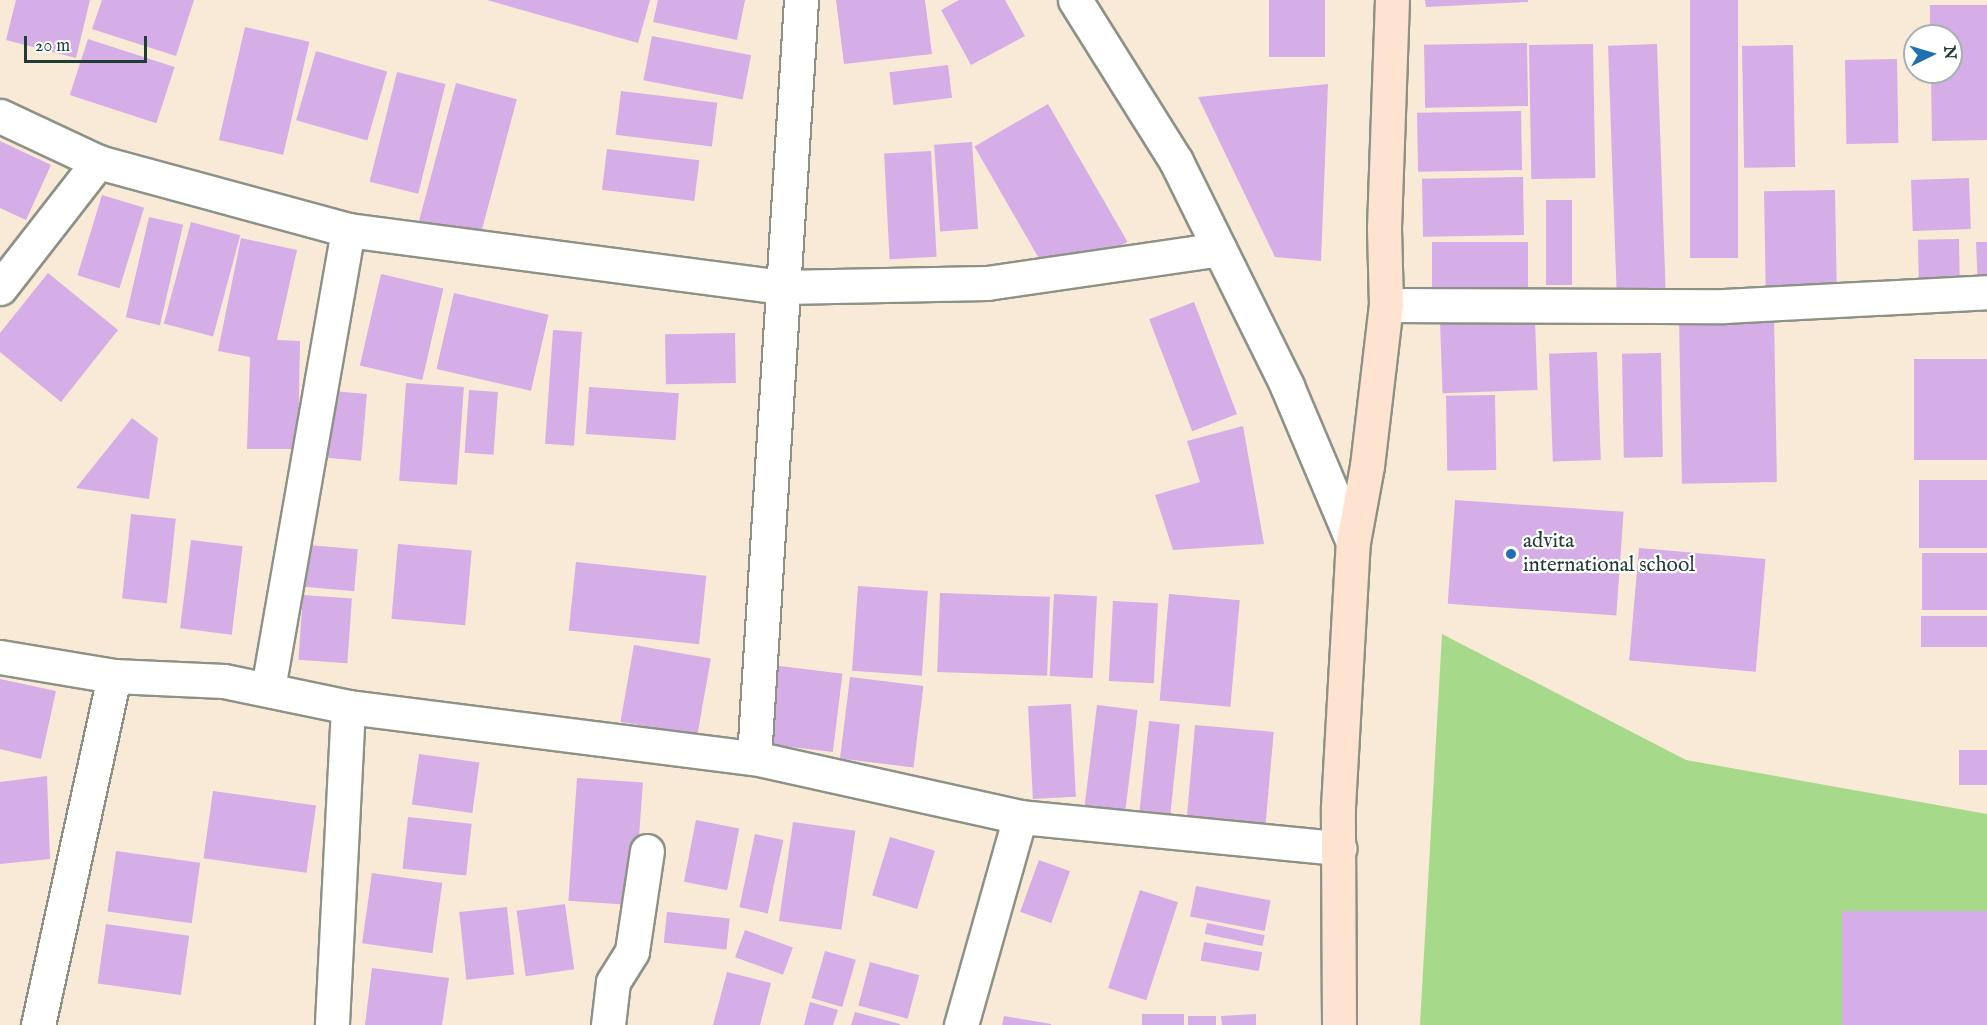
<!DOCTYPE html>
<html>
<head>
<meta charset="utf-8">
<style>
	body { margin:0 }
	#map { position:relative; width:1987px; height:1025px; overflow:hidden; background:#f9e9d7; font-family:"IM FELL English",serif }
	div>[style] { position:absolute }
	.green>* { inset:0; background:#a6d989 }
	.building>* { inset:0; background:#d5ade7; transform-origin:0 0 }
	.roads { filter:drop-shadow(2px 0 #8c9386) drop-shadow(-2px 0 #8c9386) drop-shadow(0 2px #8c9386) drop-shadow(0 -2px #8c9386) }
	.street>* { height:33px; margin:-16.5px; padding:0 16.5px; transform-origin:16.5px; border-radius:16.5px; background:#fff }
	.secondary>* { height:33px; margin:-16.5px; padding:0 16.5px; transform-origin:16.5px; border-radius:16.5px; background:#fee3d1 }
	.dots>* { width:16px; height:16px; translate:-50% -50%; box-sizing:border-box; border:3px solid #fff; border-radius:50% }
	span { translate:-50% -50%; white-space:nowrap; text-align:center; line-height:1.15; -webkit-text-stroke:4.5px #fff; paint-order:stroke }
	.poi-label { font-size:21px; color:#1f3d34 }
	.left { translate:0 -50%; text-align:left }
	.north { position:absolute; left:1903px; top:24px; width:60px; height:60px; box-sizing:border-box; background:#fff; border:2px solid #a5b1ae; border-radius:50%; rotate:85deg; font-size:16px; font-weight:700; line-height:24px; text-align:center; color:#1f3d34 }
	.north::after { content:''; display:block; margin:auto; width:21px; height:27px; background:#1f6fb2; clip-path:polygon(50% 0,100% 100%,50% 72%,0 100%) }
	.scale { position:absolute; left:24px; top:36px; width:123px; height:27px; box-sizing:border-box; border:3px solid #1f3d34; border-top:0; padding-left:8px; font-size:18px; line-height:21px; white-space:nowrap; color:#1f3d34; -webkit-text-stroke:4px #fff; paint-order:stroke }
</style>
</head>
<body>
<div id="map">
	<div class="green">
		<i style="clip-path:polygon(1442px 634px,1686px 760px,1987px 814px,1987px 1025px,1420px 1025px)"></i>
	</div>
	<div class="building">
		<i style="clip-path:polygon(16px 0,90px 0,76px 58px,6px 40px)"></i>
		<i style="clip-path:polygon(102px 0,194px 0,176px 56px,92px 29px)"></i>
		<i style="clip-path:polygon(487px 0,650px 0,638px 43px)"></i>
		<i style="clip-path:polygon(658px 0,745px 0,737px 40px,653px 22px)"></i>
		<i style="clip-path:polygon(836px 0,925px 0,932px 54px,844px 64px)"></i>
		<i style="clip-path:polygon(959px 0,1005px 0,1025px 36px,971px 65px,941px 10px)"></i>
		<i style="left:1269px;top:0;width:56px;height:57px"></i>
		<i style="clip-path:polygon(1425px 0,1528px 0,1528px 2px,1426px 7px)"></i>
		<i style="left:1690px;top:0;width:48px;height:258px"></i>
		<i style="clip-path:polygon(1930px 5px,1987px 5px,1987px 140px,1932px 141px,1931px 72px,1951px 72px,1951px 36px,1930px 36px)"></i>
		<i style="left:245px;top:27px;width:66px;height:116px;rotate:13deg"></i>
		<i style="left:652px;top:36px;width:101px;height:45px;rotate:11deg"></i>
		<i style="left:88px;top:39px;width:91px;height:59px;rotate:18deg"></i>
		<i style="left:1527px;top:43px;width:63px;height:103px;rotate:89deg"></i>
		<i style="left:1593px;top:44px;width:134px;height:64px;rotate:89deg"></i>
		<i style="left:1657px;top:44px;width:249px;height:49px;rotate:88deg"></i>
		<i style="left:1793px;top:45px;width:122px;height:51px;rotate:89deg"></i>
		<i style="left:316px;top:51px;width:74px;height:72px;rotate:16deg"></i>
		<i style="left:1897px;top:59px;width:84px;height:52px;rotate:89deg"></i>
		<i style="left:948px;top:65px;width:33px;height:59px;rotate:83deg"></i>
		<i style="left:397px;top:72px;width:50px;height:113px;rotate:14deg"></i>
		<i style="left:456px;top:83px;width:63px;height:145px;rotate:15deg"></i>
		<i style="clip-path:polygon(1328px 84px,1321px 261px,1275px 257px,1198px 97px)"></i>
		<i style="left:621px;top:91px;width:97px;height:44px;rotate:7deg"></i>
		<i style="left:1048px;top:104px;width:159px;height:85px;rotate:60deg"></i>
		<i style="left:1521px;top:111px;width:59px;height:104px;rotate:89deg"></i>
		<i style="clip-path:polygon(0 141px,51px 165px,26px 220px,0 208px)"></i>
		<i style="left:972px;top:142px;width:87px;height:38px;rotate:86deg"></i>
		<i style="left:607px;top:149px;width:93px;height:41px;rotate:7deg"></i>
		<i style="left:931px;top:151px;width:106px;height:47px;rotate:87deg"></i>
		<i style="left:1523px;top:177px;width:58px;height:101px;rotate:89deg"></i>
		<i style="left:1969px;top:178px;width:51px;height:58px;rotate:88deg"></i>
		<i style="left:1835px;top:190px;width:109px;height:71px;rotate:89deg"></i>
		<i style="left:102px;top:195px;width:44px;height:84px;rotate:17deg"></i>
		<i style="left:1546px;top:200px;width:26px;height:85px"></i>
		<i style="left:149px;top:217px;width:35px;height:103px;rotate:13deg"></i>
		<i style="left:191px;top:222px;width:51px;height:105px;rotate:15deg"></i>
		<i style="clip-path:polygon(241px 238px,297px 250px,277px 340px,300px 341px,298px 449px,247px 449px,250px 357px,218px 351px)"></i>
		<i style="left:1959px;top:239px;width:56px;height:41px;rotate:89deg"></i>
		<i style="left:1528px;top:242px;width:51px;height:96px;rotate:90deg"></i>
		<i style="clip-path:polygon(1976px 242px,1987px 242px,1987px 289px,1978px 289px)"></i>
		<i style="clip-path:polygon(48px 273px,118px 330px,61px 402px,0 352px,0 333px)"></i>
		<i style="left:381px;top:274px;width:64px;height:94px;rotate:13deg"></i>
		<i style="left:454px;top:293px;width:97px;height:78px;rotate:13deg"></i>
		<i style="left:1194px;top:302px;width:120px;height:48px;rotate:69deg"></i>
		<i style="left:1774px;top:315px;width:167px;height:95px;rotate:89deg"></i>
		<i style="left:1535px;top:319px;width:71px;height:95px;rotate:88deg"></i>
		<i style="left:553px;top:330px;width:29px;height:114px;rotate:4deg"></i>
		<i style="left:735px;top:333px;width:50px;height:70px;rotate:89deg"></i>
		<i style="left:1597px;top:352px;width:108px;height:48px;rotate:88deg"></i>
		<i style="left:1661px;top:353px;width:104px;height:39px;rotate:89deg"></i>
		<i style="left:1987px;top:359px;width:101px;height:73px;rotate:90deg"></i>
		<i style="left:406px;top:383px;width:58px;height:98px;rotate:4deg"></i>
		<i style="left:589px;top:387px;width:90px;height:47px;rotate:4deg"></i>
		<i style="left:469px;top:390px;width:29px;height:63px;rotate:4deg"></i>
		<i style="left:333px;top:391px;width:34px;height:67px;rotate:5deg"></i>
		<i style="left:1495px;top:395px;width:75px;height:49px;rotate:89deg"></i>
		<i style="clip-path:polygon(132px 418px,158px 438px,149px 499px,76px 488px)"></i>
		<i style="clip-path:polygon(1243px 426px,1264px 544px,1173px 550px,1155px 495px,1200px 482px,1187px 441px)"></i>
		<i style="left:1987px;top:480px;width:68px;height:68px;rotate:90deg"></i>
		<i style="left:1455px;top:500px;width:169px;height:104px;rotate:4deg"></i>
		<i style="left:131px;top:514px;width:45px;height:85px;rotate:6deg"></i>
		<i style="left:191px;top:540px;width:52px;height:89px;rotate:7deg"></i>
		<i style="left:398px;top:544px;width:74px;height:75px;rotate:5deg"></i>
		<i style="left:308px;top:545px;width:50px;height:42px;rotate:5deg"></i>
		<i style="left:1639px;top:548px;width:127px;height:113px;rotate:5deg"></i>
		<i style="left:1987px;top:553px;width:57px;height:65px;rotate:90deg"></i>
		<i style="left:576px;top:562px;width:131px;height:69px;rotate:6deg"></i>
		<i style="left:858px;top:586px;width:70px;height:85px;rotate:4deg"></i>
		<i style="left:940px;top:593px;width:110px;height:79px;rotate:2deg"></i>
		<i style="left:1054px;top:594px;width:43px;height:82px;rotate:3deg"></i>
		<i style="left:1169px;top:594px;width:71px;height:107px;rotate:5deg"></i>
		<i style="left:303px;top:595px;width:49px;height:65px;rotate:4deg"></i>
		<i style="left:1113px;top:601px;width:45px;height:80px;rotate:3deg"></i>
		<i style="left:1987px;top:616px;width:31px;height:66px;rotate:90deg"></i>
		<i style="left:634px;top:645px;width:78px;height:78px;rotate:10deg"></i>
		<i style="left:772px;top:665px;width:71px;height:79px;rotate:7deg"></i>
		<i style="left:850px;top:677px;width:74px;height:82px;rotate:7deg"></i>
		<i style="clip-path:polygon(0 679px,56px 691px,41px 759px,0 749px)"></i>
		<i style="left:1071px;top:704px;width:93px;height:43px;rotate:87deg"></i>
		<i style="left:1097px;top:705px;width:41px;height:110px;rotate:7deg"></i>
		<i style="left:1149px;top:721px;width:31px;height:92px;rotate:6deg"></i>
		<i style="left:1195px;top:725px;width:79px;height:107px;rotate:5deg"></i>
		<i style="left:1987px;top:750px;width:35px;height:28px;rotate:90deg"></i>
		<i style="left:419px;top:754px;width:61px;height:51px;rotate:8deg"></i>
		<i style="clip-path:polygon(47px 776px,50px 859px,0 864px,0 782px)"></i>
		<i style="left:577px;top:778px;width:66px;height:123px;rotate:4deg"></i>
		<i style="left:213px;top:791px;width:104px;height:68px;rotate:8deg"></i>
		<i style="left:408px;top:817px;width:64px;height:52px;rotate:6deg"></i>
		<i style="left:696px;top:820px;width:44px;height:63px;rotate:11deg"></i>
		<i style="left:793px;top:822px;width:63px;height:100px;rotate:8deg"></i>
		<i style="left:755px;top:834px;width:29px;height:75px;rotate:12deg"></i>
		<i style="left:890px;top:837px;width:47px;height:61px;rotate:17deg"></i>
		<i style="left:116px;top:851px;width:85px;height:61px;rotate:8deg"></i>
		<i style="left:1039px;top:860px;width:33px;height:55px;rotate:20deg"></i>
		<i style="left:372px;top:873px;width:71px;height:71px;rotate:8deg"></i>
		<i style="left:1196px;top:886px;width:76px;height:31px;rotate:11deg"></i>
		<i style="left:1140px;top:890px;width:40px;height:103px;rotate:18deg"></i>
		<i style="left:565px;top:904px;width:66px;height:49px;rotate:82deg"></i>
		<i style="left:507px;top:907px;width:68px;height:48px;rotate:84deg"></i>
		<i style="left:1987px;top:911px;width:114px;height:145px;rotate:90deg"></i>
		<i style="left:667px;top:912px;width:63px;height:31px;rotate:6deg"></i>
		<i style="left:1207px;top:923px;width:59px;height:11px;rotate:12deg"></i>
		<i style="left:106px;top:924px;width:84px;height:60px;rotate:8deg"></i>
		<i style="left:745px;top:930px;width:51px;height:29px;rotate:20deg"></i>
		<i style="left:1204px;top:942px;width:59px;height:19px;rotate:10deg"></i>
		<i style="left:825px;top:951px;width:32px;height:49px;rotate:16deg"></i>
		<i style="left:870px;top:962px;width:51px;height:45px;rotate:15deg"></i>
		<i style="clip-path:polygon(372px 968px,449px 978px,442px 1025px,365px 1025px)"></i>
		<i style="clip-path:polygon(727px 972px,771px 983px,760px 1025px,713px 1025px)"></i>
		<i style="clip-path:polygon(810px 1002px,838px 1010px,833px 1025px,804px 1025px)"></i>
		<i style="clip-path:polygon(855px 1012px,900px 1024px,900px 1025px,851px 1025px)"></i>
		<i style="left:1142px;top:1014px;width:42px;height:11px"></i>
		<i style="clip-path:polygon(1256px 1014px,1256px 1025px,1222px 1025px,1221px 1016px)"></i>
		<i style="clip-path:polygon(1004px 1016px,1051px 1024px,1051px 1025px,1002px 1025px)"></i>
		<i style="left:1188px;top:1016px;width:28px;height:9px"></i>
	</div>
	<div class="roads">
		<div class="street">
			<i style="left:1075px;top:0;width:190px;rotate:57.9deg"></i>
			<i style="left:1176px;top:161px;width:251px;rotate:63.7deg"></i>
			<i style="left:1287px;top:386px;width:169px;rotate:67.1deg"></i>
			<i style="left:0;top:116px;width:108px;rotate:25.1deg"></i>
			<i style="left:98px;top:162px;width:259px;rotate:15.2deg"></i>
			<i style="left:348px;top:230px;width:466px;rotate:99.9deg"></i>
			<i style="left:348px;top:230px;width:439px;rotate:7.5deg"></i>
			<i style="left:783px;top:287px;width:204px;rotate:-1.1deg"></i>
			<i style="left:987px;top:283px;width:235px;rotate:-8.3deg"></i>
			<i style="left:0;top:288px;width:160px;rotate:-52.1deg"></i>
			<i style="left:1386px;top:305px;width:338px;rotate:0.2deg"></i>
			<i style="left:1724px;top:306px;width:263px;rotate:-3deg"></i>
			<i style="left:0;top:657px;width:116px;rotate:9.5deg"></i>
			<i style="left:114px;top:676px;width:110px;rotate:2.6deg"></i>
			<i style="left:224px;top:681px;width:127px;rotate:11.8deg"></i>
			<i style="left:348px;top:707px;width:318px;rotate:92.9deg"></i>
			<i style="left:348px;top:707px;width:409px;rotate:7.2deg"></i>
			<i style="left:754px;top:758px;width:272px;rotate:12.5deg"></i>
			<i style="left:754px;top:758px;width:759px;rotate:-86.45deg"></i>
			<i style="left:38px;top:1025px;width:357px;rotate:-77.7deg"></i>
			<i style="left:608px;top:1025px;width:43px;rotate:-83.4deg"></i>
			<i style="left:613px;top:982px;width:36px;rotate:-58deg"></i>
			<i style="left:632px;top:951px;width:101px;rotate:-81.5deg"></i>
			<i style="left:961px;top:1025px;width:216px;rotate:-74.2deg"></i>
			<i style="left:1020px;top:817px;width:321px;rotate:5.6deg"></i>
		</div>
		<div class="secondary">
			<i style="left:1339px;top:1025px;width:218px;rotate:-90.3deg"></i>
			<i style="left:1338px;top:807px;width:265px;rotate:-86.8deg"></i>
			<i style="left:1353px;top:542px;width:77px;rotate:-79.6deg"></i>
			<i style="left:1367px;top:466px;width:162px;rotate:-83.3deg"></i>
			<i style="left:1386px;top:305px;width:77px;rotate:-91.5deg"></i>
			<i style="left:1384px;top:228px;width:228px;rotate:-88deg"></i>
		</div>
	</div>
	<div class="dots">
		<i style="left:1511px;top:554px;background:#1f6fb2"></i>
	</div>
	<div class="poi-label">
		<span class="left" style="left:1523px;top:554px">advita<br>international school</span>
	</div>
	<div class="north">N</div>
	<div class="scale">20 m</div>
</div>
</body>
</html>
